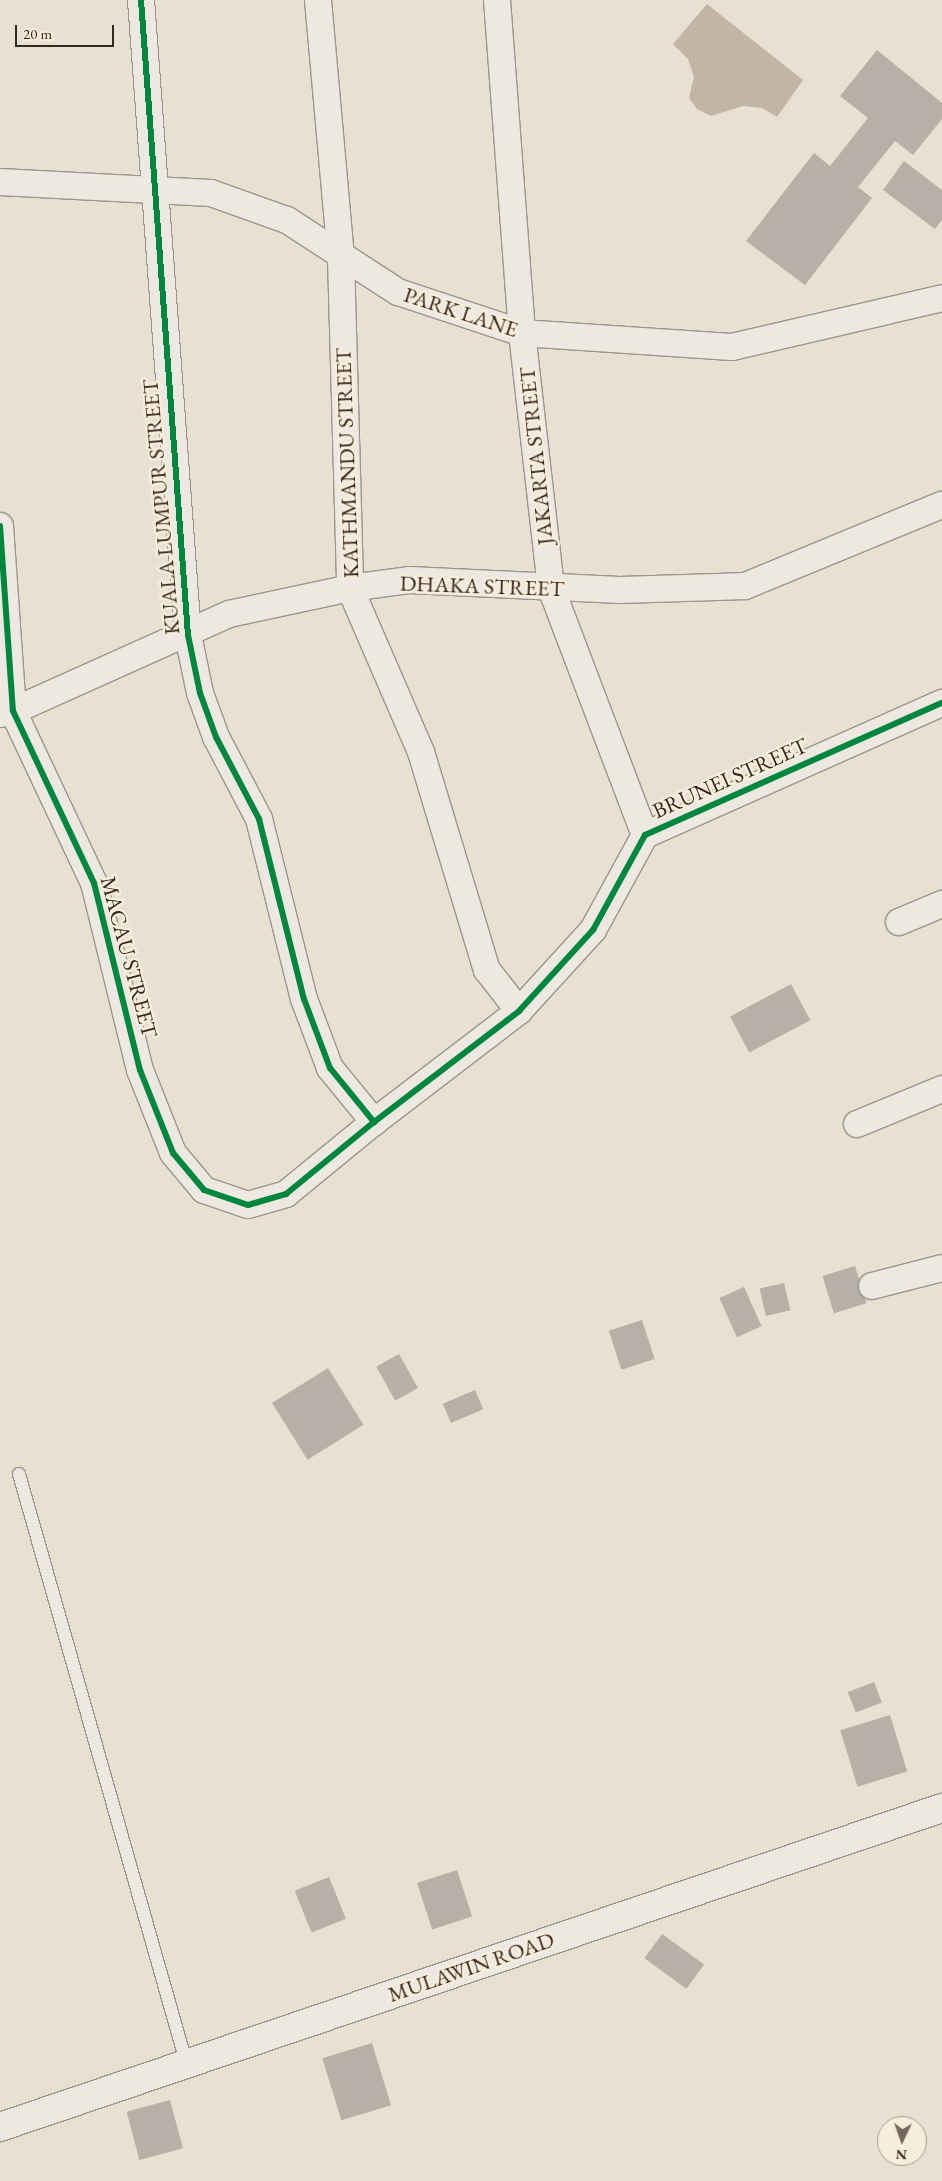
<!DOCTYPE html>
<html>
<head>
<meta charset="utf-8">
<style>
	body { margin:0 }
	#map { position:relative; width:942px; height:2181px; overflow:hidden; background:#e8e0d2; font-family:"EB Garamond",serif }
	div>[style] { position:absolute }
	.water>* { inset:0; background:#c2b5a3 }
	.building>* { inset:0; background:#b6b0a6; transform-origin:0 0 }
	.roads { filter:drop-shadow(1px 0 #9c958c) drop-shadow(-1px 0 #9c958c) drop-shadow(0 1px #9c958c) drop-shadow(0 -1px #9c958c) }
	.service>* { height:12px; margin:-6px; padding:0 6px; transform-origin:6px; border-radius:6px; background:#ede8e1 }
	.minor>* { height:26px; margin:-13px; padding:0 13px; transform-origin:13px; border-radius:13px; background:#ede8e1 }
	.secondary>* { height:28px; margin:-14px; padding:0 14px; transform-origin:14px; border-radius:14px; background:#ede8e1 }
	.cycleway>* { height:6px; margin:-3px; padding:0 3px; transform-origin:3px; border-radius:3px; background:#00873e }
	span { translate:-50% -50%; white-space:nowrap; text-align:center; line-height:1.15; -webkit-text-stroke:5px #f7eddb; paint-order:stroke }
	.street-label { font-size:22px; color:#37261f }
	.north { position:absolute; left:877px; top:2116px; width:50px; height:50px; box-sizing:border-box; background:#f7eddb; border:1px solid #aa9d90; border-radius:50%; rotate:183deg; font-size:14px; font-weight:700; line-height:20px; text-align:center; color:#37261f }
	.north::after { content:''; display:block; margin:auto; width:18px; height:22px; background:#75675e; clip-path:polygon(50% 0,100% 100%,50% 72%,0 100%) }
	.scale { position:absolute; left:15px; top:25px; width:99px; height:22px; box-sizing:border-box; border:2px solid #37261f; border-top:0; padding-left:6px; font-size:15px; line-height:18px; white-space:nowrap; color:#37261f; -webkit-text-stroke:4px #f7eddb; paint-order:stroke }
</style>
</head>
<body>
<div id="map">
	<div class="water">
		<i style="clip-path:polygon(707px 4px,803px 80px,777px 117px,762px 108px,743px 106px,711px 116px,697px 109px,689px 98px,694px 77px,688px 59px,673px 44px)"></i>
	</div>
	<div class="building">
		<i style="clip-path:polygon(877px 50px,942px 103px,942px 119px,913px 155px,895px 141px,858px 187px,872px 198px,805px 285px,746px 241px,814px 153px,830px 166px,868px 118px,840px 96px)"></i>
		<i style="clip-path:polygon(904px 161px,942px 190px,942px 220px,935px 229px,883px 190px)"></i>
		<i style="left:791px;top:984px;width:41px;height:69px;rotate:62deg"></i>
		<i style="left:855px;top:1266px;width:39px;height:34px;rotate:73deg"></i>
		<i style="left:784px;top:1283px;width:28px;height:25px;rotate:77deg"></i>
		<i style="left:744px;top:1287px;width:43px;height:27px;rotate:66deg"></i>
		<i style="left:642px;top:1320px;width:41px;height:35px;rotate:72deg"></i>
		<i style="left:399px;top:1354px;width:39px;height:26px;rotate:61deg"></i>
		<i style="left:328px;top:1368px;width:67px;height:66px;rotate:58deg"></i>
		<i style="left:475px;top:1390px;width:21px;height:35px;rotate:67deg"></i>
		<i style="left:874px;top:1682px;width:22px;height:28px;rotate:69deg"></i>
		<i style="left:890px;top:1715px;width:59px;height:52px;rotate:73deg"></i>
		<i style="left:457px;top:1870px;width:49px;height:42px;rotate:72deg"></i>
		<i style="left:329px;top:1877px;width:45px;height:37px;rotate:68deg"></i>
		<i style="left:662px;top:1934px;width:52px;height:30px;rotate:36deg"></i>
		<i style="left:372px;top:2043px;width:65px;height:52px;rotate:73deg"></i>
		<i style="left:170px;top:2100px;width:50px;height:45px;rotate:75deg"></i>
	</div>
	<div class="roads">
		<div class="service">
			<i style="left:19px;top:1474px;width:611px;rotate:74.14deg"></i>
		</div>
		<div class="minor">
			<i style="left:141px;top:0;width:637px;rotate:85.77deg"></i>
			<i style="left:188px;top:635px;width:59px;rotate:78.3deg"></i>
			<i style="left:200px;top:693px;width:47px;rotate:70deg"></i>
			<i style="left:216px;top:737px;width:93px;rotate:62.3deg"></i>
			<i style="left:259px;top:819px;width:186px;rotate:76deg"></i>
			<i style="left:304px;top:999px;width:74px;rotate:69.4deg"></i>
			<i style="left:330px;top:1068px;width:70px;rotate:50.8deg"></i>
			<i style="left:318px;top:0;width:259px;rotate:84.9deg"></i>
			<i style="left:341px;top:258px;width:330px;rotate:88.4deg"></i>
			<i style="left:350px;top:588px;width:179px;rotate:66.6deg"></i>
			<i style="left:421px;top:752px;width:228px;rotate:73.2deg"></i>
			<i style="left:487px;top:970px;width:52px;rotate:52deg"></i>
			<i style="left:497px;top:0;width:334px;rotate:85.7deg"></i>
			<i style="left:522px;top:333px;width:257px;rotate:83.5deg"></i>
			<i style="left:551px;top:588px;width:264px;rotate:69.2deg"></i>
			<i style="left:0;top:182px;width:211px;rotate:3deg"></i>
			<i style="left:211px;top:193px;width:81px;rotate:19.6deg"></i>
			<i style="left:287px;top:220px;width:132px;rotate:33deg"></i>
			<i style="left:398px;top:292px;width:131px;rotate:18.3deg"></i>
			<i style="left:522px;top:333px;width:210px;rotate:3.8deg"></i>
			<i style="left:732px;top:347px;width:216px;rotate:-13.1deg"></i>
			<i style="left:0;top:526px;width:185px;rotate:86deg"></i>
			<i style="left:13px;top:711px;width:190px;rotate:64.8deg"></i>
			<i style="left:94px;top:883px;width:193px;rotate:76.2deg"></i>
			<i style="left:140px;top:1070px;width:89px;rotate:68.3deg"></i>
			<i style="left:173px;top:1153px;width:48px;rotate:50deg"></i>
			<i style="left:204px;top:1190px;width:46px;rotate:18.8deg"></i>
			<i style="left:248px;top:1205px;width:40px;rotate:-16deg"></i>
			<i style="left:286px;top:1194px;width:114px;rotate:-39.3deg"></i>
			<i style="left:374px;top:1122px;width:183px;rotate:-37.4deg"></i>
			<i style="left:519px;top:1011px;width:110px;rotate:-47.6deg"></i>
			<i style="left:593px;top:930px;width:108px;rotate:-61.3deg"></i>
			<i style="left:645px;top:835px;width:325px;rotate:-24deg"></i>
			<i style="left:0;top:714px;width:13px;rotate:-13deg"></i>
			<i style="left:13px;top:711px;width:237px;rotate:-24.2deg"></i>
			<i style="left:229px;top:614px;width:124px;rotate:-12.1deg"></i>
			<i style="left:350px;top:588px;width:61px;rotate:-7.6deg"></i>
			<i style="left:410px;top:580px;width:210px;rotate:2.7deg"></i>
			<i style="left:620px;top:590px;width:125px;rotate:-1.8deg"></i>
			<i style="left:745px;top:586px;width:213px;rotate:-22.4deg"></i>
			<i style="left:899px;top:922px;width:47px;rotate:-22.7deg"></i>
			<i style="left:857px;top:1124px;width:92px;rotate:-22.4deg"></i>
			<i style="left:872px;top:1286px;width:72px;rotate:-14.4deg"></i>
		</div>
		<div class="secondary">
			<i style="left:0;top:2127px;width:995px;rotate:-18.71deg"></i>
		</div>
	</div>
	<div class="cycleway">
		<i style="left:141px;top:0;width:637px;rotate:85.77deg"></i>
		<i style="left:188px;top:635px;width:59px;rotate:78.3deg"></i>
		<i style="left:200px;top:693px;width:47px;rotate:70deg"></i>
		<i style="left:216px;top:737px;width:93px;rotate:62.3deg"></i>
		<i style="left:259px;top:819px;width:186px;rotate:76deg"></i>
		<i style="left:304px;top:999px;width:74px;rotate:69.4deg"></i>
		<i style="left:330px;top:1068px;width:70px;rotate:50.8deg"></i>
		<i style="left:0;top:526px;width:185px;rotate:86deg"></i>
		<i style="left:13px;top:711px;width:190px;rotate:64.8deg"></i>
		<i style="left:94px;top:883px;width:193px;rotate:76.2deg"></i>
		<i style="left:140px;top:1070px;width:89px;rotate:68.3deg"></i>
		<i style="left:173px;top:1153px;width:48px;rotate:50deg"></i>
		<i style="left:204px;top:1190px;width:46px;rotate:18.8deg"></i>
		<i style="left:248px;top:1205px;width:40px;rotate:-16deg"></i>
		<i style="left:286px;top:1194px;width:114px;rotate:-39.3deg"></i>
		<i style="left:374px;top:1122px;width:183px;rotate:-37.4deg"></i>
		<i style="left:519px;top:1011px;width:110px;rotate:-47.6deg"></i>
		<i style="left:593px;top:930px;width:108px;rotate:-61.3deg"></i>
		<i style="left:645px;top:835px;width:325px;rotate:-24deg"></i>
	</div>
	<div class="street-label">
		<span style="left:461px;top:312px;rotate:18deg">PARK LANE</span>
		<span style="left:536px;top:456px;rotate:-96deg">JAKARTA STREET</span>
		<span style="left:347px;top:463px;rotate:-92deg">KATHMANDU STREET</span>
		<span style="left:161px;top:507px;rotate:-95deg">KUALA LUMPUR STREET</span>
		<span style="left:482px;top:586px;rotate:2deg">DHAKA STREET</span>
		<span style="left:730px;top:778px;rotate:-24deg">BRUNEI STREET</span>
		<span style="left:129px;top:957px;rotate:75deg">MACAU STREET</span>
		<span style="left:471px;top:1967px;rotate:-19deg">MULAWIN ROAD</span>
	</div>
	<div class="north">N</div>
	<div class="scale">20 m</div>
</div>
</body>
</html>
